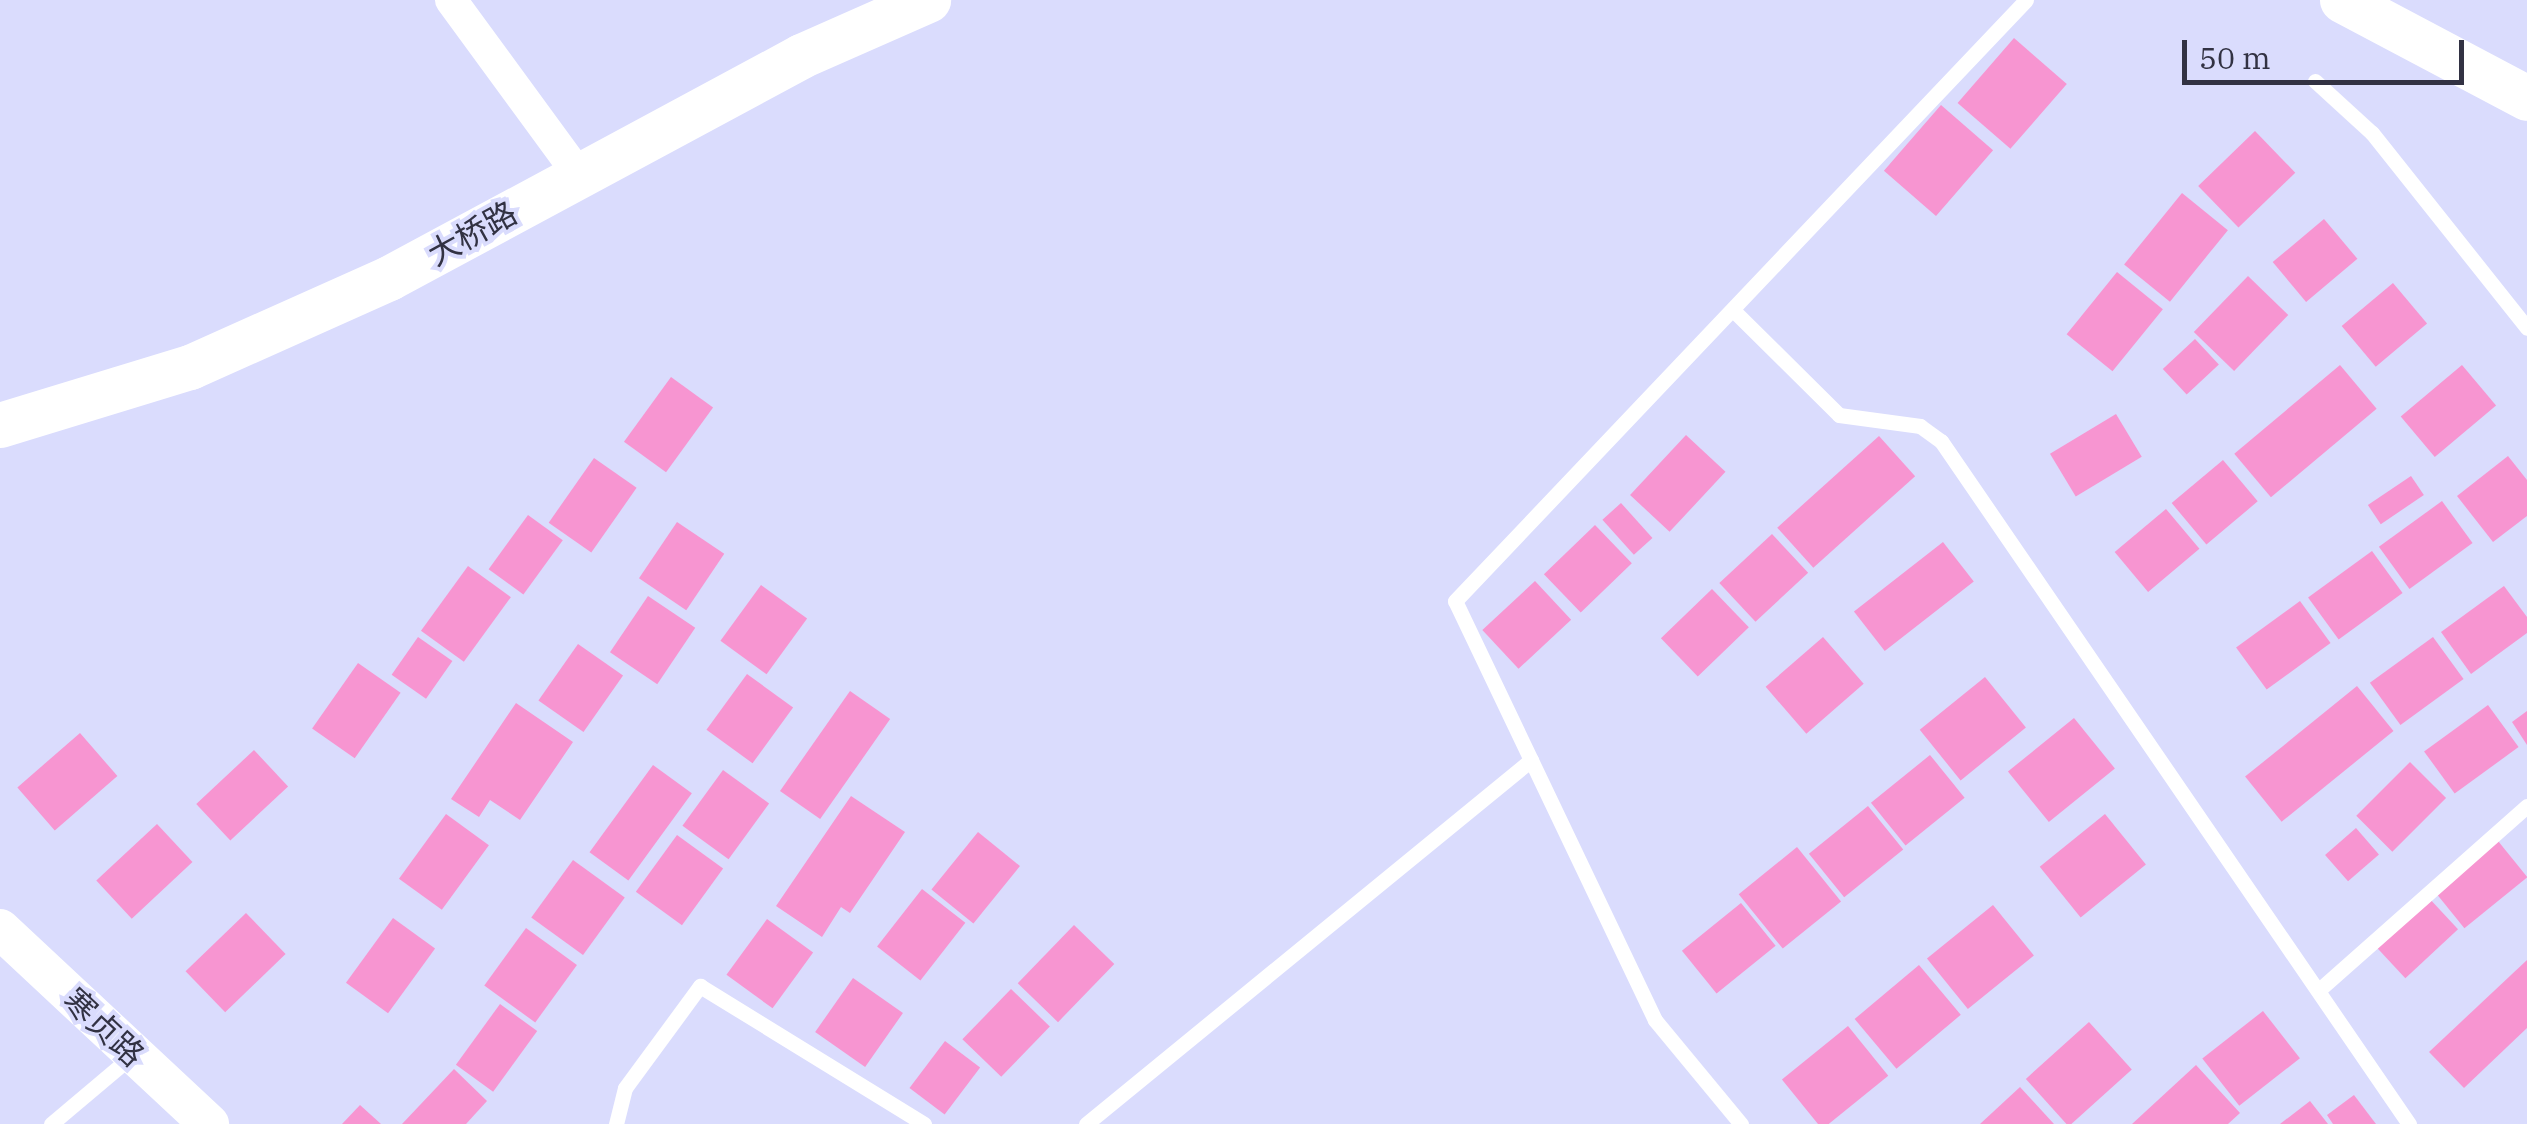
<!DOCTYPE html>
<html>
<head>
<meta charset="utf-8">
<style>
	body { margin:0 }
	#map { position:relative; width:2527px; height:1124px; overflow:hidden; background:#dadcfd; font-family:"IBM Plex Serif","Noto Sans SC",serif }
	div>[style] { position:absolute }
	.building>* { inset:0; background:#f795d1; transform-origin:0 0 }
	.service>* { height:15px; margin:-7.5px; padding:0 7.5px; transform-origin:7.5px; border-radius:7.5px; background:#fff }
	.minor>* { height:32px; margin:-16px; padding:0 16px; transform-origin:16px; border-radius:16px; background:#fff }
	.tertiary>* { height:40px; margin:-20px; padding:0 20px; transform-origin:20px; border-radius:20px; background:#fff }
	.secondary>* { height:45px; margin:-22.5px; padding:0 22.5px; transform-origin:22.5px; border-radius:22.5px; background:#fff }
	span { translate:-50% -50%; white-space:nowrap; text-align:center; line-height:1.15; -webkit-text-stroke:8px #dadcfd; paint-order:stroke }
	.street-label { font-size:32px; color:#323243 }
	.scale { position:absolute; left:2182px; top:40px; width:282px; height:45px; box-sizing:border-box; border:5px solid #323243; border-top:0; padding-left:12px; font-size:30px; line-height:35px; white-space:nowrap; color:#323243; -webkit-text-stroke:8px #dadcfd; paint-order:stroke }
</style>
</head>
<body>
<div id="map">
	<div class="building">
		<i style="left:2014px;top:38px;width:70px;height:86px;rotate:41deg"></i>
		<i style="left:1941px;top:105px;width:69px;height:87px;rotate:41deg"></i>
		<i style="left:2255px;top:131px;width:58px;height:79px;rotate:46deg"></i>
		<i style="left:2182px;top:193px;width:59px;height:92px;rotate:39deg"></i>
		<i style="left:2324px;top:219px;width:52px;height:67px;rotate:50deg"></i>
		<i style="left:2117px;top:272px;width:59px;height:80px;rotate:39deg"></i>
		<i style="left:2248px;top:276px;width:56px;height:78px;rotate:44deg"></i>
		<i style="left:2393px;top:283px;width:53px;height:67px;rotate:50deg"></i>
		<i style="left:2195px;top:339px;width:35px;height:44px;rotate:47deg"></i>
		<i style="left:2340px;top:365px;width:57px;height:138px;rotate:50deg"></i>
		<i style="left:2462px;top:365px;width:53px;height:80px;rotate:50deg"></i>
		<i style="left:671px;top:377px;width:52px;height:80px;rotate:36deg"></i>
		<i style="left:2116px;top:414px;width:50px;height:77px;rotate:59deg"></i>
		<i style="left:1686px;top:435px;width:54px;height:82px;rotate:43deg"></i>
		<i style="left:1879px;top:436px;width:54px;height:137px;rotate:48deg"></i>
		<i style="clip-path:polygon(2508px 456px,2527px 480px,2527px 516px,2493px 542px,2457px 496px)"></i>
		<i style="left:594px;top:458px;width:52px;height:79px;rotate:35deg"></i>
		<i style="left:2223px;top:460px;width:54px;height:67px;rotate:50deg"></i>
		<i style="left:2411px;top:476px;width:23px;height:52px;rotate:56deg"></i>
		<i style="left:2442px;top:501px;width:52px;height:78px;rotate:54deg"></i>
		<i style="left:1621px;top:503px;width:47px;height:25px;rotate:48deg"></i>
		<i style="left:2166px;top:509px;width:52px;height:67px;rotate:50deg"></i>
		<i style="left:528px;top:515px;width:43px;height:67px;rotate:36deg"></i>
		<i style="left:677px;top:522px;width:57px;height:68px;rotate:34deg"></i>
		<i style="left:1595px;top:525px;width:53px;height:71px;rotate:46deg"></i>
		<i style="left:1772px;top:534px;width:53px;height:72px;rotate:47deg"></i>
		<i style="left:1943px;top:542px;width:50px;height:113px;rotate:52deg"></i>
		<i style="left:2372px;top:551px;width:52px;height:79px;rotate:54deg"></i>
		<i style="left:468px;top:566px;width:53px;height:80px;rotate:36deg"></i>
		<i style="left:1535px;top:581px;width:53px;height:72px;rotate:47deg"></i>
		<i style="left:761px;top:585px;width:57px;height:69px;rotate:36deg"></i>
		<i style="clip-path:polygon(2504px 586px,2527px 617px,2527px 633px,2471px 674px,2441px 632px)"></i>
		<i style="left:1712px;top:589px;width:53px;height:71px;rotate:46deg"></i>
		<i style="left:648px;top:596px;width:57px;height:68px;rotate:34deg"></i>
		<i style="left:2300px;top:601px;width:52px;height:79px;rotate:54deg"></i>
		<i style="left:418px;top:637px;width:42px;height:46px;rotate:35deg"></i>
		<i style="left:1823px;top:637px;width:62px;height:76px;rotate:49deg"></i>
		<i style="left:2433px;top:637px;width:52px;height:78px;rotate:54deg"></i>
		<i style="left:578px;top:644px;width:55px;height:69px;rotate:35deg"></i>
		<i style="left:358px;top:663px;width:52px;height:80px;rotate:35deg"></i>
		<i style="left:747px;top:674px;width:57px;height:69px;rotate:36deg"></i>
		<i style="left:1985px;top:677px;width:65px;height:84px;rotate:51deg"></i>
		<i style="left:2357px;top:686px;width:58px;height:144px;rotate:51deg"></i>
		<i style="left:850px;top:691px;width:49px;height:122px;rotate:35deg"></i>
		<i style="clip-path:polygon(516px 703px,573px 742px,520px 820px,490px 800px,479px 817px,451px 799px)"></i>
		<i style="left:2488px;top:705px;width:52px;height:79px;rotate:54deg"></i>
		<i style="clip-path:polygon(2527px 711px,2527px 745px,2512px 722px)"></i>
		<i style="left:2074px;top:718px;width:65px;height:85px;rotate:51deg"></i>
		<i style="left:80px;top:733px;width:57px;height:83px;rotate:49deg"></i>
		<i style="left:254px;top:750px;width:50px;height:79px;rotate:47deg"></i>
		<i style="left:1930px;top:755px;width:55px;height:76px;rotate:51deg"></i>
		<i style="left:2410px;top:762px;width:51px;height:76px;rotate:45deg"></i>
		<i style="left:653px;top:765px;width:48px;height:108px;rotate:36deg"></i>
		<i style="left:723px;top:770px;width:57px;height:69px;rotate:36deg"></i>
		<i style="clip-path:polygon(851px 796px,905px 832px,850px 913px,841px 907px,822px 937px,776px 906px)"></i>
		<i style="left:1868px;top:806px;width:56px;height:76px;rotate:51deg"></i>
		<i style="left:446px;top:814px;width:53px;height:80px;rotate:36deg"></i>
		<i style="left:2105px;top:814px;width:65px;height:84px;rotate:51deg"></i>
		<i style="left:157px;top:824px;width:52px;height:83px;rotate:47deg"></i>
		<i style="left:2356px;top:828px;width:35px;height:41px;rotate:49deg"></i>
		<i style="left:978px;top:832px;width:54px;height:74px;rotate:39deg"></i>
		<i style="left:677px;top:835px;width:57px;height:70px;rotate:36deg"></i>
		<i style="left:2494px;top:836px;width:53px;height:81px;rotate:51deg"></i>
		<i style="left:1797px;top:847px;width:70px;height:75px;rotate:51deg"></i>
		<i style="left:573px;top:860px;width:64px;height:71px;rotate:36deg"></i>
		<i style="left:922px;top:889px;width:55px;height:73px;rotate:38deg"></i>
		<i style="left:2428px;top:897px;width:44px;height:72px;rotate:47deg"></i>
		<i style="left:1741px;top:903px;width:55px;height:76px;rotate:51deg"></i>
		<i style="left:1993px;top:905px;width:65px;height:85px;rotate:51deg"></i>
		<i style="left:246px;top:913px;width:57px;height:84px;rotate:46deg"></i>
		<i style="left:393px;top:918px;width:52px;height:80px;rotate:36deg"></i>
		<i style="left:767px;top:919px;width:57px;height:69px;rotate:36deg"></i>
		<i style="left:1074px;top:925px;width:56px;height:81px;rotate:44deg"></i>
		<i style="left:526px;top:928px;width:63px;height:71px;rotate:36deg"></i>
		<i style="clip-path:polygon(2527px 960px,2527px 1028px,2464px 1088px,2429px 1052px)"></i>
		<i style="left:1919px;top:965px;width:65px;height:84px;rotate:50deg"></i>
		<i style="left:853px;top:978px;width:61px;height:66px;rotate:35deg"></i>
		<i style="left:1011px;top:989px;width:54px;height:70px;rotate:44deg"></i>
		<i style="left:500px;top:1004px;width:46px;height:75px;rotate:36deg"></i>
		<i style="left:2263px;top:1011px;width:60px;height:77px;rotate:52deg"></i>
		<i style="left:2089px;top:1022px;width:64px;height:85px;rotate:48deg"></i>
		<i style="left:1848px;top:1026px;width:64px;height:85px;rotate:51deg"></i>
		<i style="left:945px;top:1041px;width:44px;height:59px;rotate:37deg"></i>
		<i style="clip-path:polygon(2196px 1065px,2240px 1113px,2228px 1124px,2132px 1124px)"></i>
		<i style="clip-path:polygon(454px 1069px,487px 1101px,466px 1124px,402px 1124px)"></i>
		<i style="clip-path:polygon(2020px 1087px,2054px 1124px,1980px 1124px)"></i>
		<i style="clip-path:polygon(2354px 1095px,2376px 1124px,2333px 1124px,2327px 1115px)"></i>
		<i style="clip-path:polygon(2310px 1101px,2328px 1124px,2280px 1124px)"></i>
		<i style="clip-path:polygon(360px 1105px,381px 1124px,342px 1124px)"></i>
	</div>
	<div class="service">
		<i style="left:2315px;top:81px;width:77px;rotate:42.4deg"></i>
		<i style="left:2372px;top:133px;width:249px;rotate:51.5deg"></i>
		<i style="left:1736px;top:313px;width:145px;rotate:44.7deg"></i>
		<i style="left:1839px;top:415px;width:82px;rotate:7.7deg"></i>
		<i style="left:1920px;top:426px;width:26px;rotate:36deg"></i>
		<i style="left:1941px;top:441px;width:828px;rotate:55.58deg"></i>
		<i style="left:2320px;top:989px;width:276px;rotate:-41.5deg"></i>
		<i style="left:51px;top:1124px;width:107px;rotate:-40.1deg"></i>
		<i style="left:616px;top:1124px;width:37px;rotate:-76deg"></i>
		<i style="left:625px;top:1088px;width:127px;rotate:-53.7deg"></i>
		<i style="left:700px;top:986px;width:263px;rotate:31.6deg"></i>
		<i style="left:1086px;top:1124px;width:575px;rotate:-39.28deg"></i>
		<i style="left:1741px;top:1124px;width:135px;rotate:-129.6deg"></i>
		<i style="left:1655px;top:1020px;width:464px;rotate:-115.5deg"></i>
		<i style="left:1455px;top:601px;width:829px;rotate:-46.47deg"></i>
	</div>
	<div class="minor">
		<i style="left:451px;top:0;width:217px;rotate:53.8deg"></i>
	</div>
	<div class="tertiary">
		<i style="left:0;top:929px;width:286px;rotate:43deg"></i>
	</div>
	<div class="secondary">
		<i style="left:2342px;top:0;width:209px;rotate:27.9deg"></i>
		<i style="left:0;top:425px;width:199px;rotate:-17deg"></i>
		<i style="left:190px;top:367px;width:218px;rotate:-24.1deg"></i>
		<i style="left:389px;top:278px;width:468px;rotate:-28.3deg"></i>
		<i style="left:801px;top:56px;width:139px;rotate:-23.8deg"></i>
	</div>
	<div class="street-label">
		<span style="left:472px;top:233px;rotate:-29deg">大桥路</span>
		<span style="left:104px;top:1027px;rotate:43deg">寒贞路</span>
	</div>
	<div class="scale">50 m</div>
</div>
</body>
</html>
